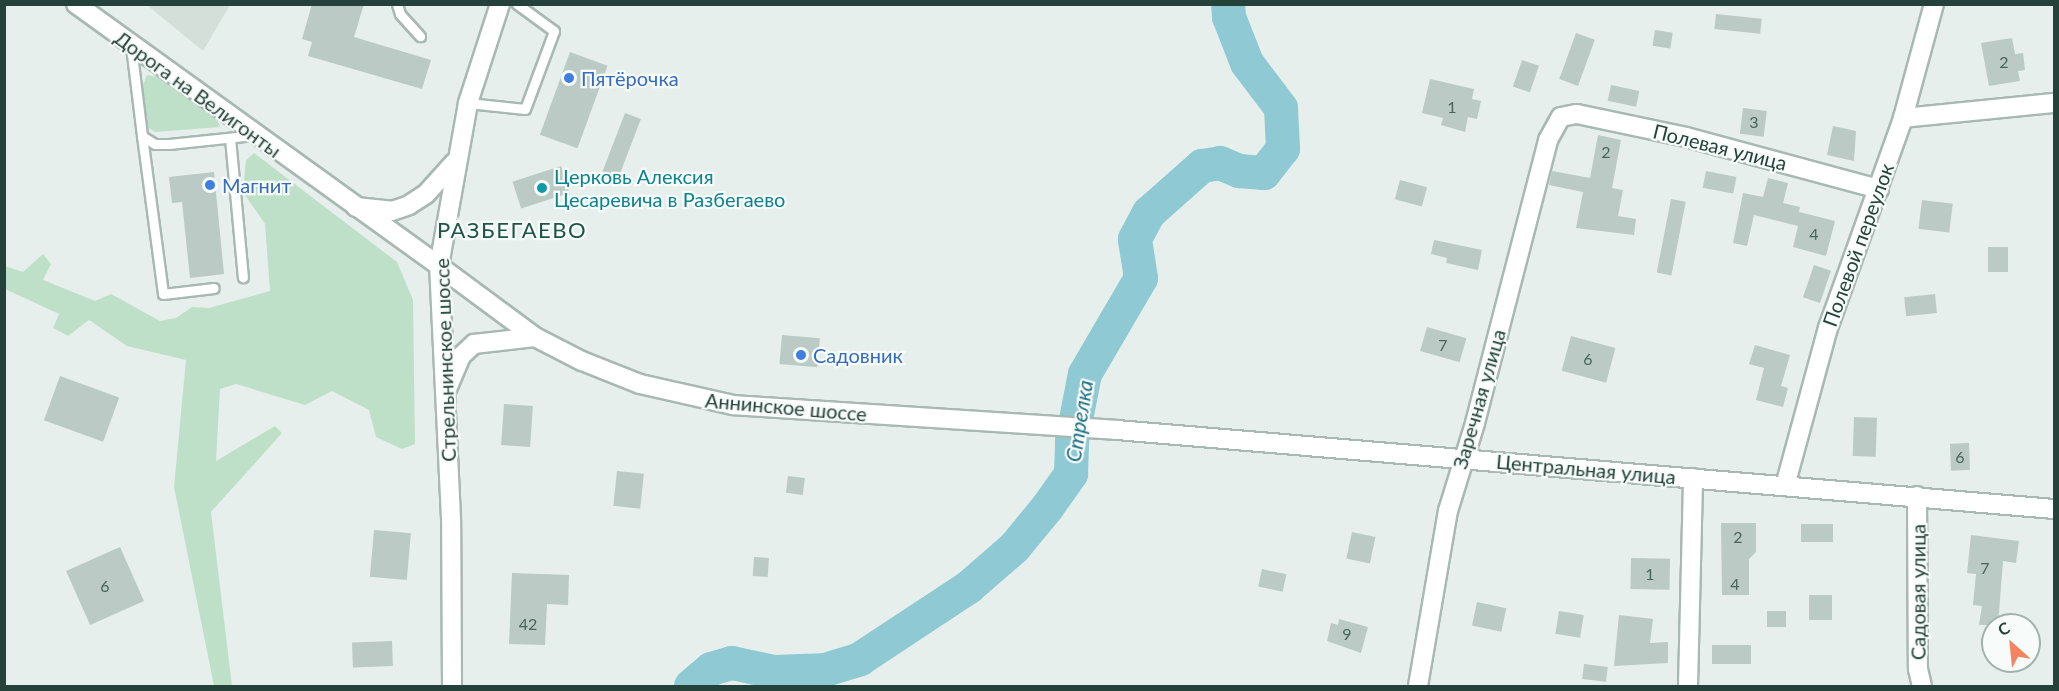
<!DOCTYPE html>
<html>
<head>
<meta charset="utf-8">
<style>
	body { margin:0 }
	#map { position:relative; width:2059px; height:691px; overflow:hidden; background:#e6efeb; font-family:Lato,sans-serif }
	div>[style] { position:absolute }
	.built>* { inset:0; background:#d4dfda }
	.green>* { inset:0; background:#bfe0c8 }
	.river>* { height:34px; margin:-17px; padding:0 17px; transform-origin:17px; border-radius:17px; background:#8ec9d4 }
	.building>* { inset:0; background:#bbcac4; transform-origin:0 0 }
	.roads { filter:drop-shadow(2px 0 #a8b8b2) drop-shadow(-2px 0 #a8b8b2) drop-shadow(0 2px #a8b8b2) drop-shadow(0 -2px #a8b8b2) }
	.service>* { height:9px; margin:-4.5px; padding:0 4.5px; transform-origin:4.5px; border-radius:4.5px; background:#fff }
	.minor>* { height:18px; margin:-9px; padding:0 9px; transform-origin:9px; border-radius:9px; background:#fff }
	.tertiary>* { height:18px; margin:-9px; padding:0 9px; transform-origin:9px; border-radius:9px; background:#fff }
	.secondary>* { height:18px; margin:-9px; padding:0 9px; transform-origin:9px; border-radius:9px; background:#fff }
	.dots>* { width:16px; height:16px; translate:-50% -50%; box-sizing:border-box; border:3px solid #f7fbf9; border-radius:50% }
	span { translate:-50% -50%; white-space:nowrap; text-align:center; line-height:1.15; -webkit-text-stroke:4.5px #f7fbf9; paint-order:stroke }
	.number-label { font-size:16px; color:#4a645c }
	.number-label span { -webkit-text-stroke-width:0 }
	.shop-label { font-size:20px; color:#366cbe }
	.left { translate:0 -50%; text-align:left }
	.street-label { font-size:20px; color:#24423a }
	.culture-label { font-size:20px; color:#0d838f }
	.water-label { font-size:21px; color:#1c6f80; font-style:italic }
	.quarter-label { font-size:22px; color:#1f5548; letter-spacing:1.5px }
	.frame { position:absolute; inset:0; border:6px solid #24423a; pointer-events:none }
	.north { position:absolute; left:1981px; top:613px; width:60px; height:60px; box-sizing:border-box; background:#f7fbf9; border:2px solid #a3b1ad; border-radius:50%; rotate:333deg; font-size:16px; font-weight:700; line-height:24px; text-align:center; color:#24423a }
	.north::after { content:''; display:block; margin:auto; width:21px; height:27px; background:#f4845f; clip-path:polygon(50% 0,100% 100%,50% 72%,0 100%) }
</style>
</head>
<body>
<div id="map">
	<div class="built">
		<i style="clip-path:polygon(147px 5px,230px 5px,203px 51px)"></i>
	</div>
	<div class="green">
		<i style="clip-path:polygon(147px 75px,162px 78px,216px 116px,220px 127px,155px 132px,147px 127px,141px 90px)"></i>
		<i style="clip-path:polygon(254px 153px,397px 262px,413px 300px,415px 444px,402px 449px,376px 437px,369px 410px,332px 391px,305px 405px,236px 384px,220px 389px,216px 461px,275px 426px,282px 433px,211px 512px,232px 686px,214px 686px,174px 487px,186px 360px,127px 346px,89px 320px,68px 336px,53px 328px,59px 314px,5px 289px,5px 266px,23px 272px,43px 254px,51px 264px,43px 280px,95px 301px,111px 294px,160px 321px,176px 318px,192px 307px,209px 308px,270px 291px,265px 224px,243px 192px,246px 160px)"></i>
	</div>
	<div class="river">
		<i style="left:691px;top:686px;width:26px;rotate:-40deg"></i>
		<i style="left:711px;top:669px;width:22px;rotate:-16deg"></i>
		<i style="left:732px;top:663px;width:43px;rotate:12.1deg"></i>
		<i style="left:774px;top:672px;width:27px;rotate:-2deg"></i>
		<i style="left:801px;top:671px;width:24px;rotate:-2deg"></i>
		<i style="left:825px;top:670px;width:37px;rotate:-17deg"></i>
		<i style="left:860px;top:659px;width:131px;rotate:-33.4deg"></i>
		<i style="left:969px;top:587px;width:60px;rotate:-40.9deg"></i>
		<i style="left:1014px;top:548px;width:52px;rotate:-50.5deg"></i>
		<i style="left:1047px;top:508px;width:42px;rotate:-54.8deg"></i>
		<i style="left:1071px;top:474px;width:34px;rotate:-88deg"></i>
		<i style="left:1072px;top:440px;width:67px;rotate:-78.9deg"></i>
		<i style="left:1085px;top:374px;width:111px;rotate:-59.7deg"></i>
		<i style="left:1141px;top:278px;width:39px;rotate:-99deg"></i>
		<i style="left:1135px;top:239px;width:30px;rotate:-62deg"></i>
		<i style="left:1149px;top:213px;width:71px;rotate:-41.6deg"></i>
		<i style="left:1202px;top:166px;width:18px;rotate:-9deg"></i>
		<i style="left:1220px;top:163px;width:21px;rotate:23deg"></i>
		<i style="left:1239px;top:171px;width:25px;rotate:5deg"></i>
		<i style="left:1264px;top:173px;width:31px;rotate:-52deg"></i>
		<i style="left:1283px;top:149px;width:41px;rotate:-92.8deg"></i>
		<i style="left:1281px;top:108px;width:56px;rotate:-127.1deg"></i>
		<i style="left:1247px;top:63px;width:49px;rotate:-111.4deg"></i>
		<i style="left:1229px;top:17px;width:13px;rotate:-94deg"></i>
	</div>
	<div class="building">
		<i style="clip-path:polygon(312px 4px,364px 4px,354px 37px,431px 60px,422px 89px,308px 56px,312px 42px,302px 39px)"></i>
		<i style="left:1716px;top:14px;width:46px;height:15px;rotate:6deg"></i>
		<i style="left:1655px;top:30px;width:18px;height:16px;rotate:9deg"></i>
		<i style="left:1576px;top:33px;width:20px;height:49px;rotate:20deg"></i>
		<i style="clip-path:polygon(2012px 38px,2015px 54px,2023px 53px,2025px 70px,2018px 71px,2020px 81px,1989px 86px,1981px 43px)"></i>
		<i style="left:570px;top:52px;width:40px;height:88px;rotate:20deg"></i>
		<i style="left:1522px;top:60px;width:18px;height:28px;rotate:19deg"></i>
		<i style="clip-path:polygon(1430px 79px,1474px 89px,1472px 99px,1481px 101px,1477px 119px,1468px 117px,1465px 132px,1441px 125px,1443px 118px,1422px 113px)"></i>
		<i style="left:1611px;top:85px;width:29px;height:16px;rotate:12deg"></i>
		<i style="left:1743px;top:108px;width:24px;height:26px;rotate:7deg"></i>
		<i style="left:625px;top:113px;width:17px;height:67px;rotate:21deg"></i>
		<i style="clip-path:polygon(1833px 126px,1856px 131px,1854px 161px,1827px 155px)"></i>
		<i style="clip-path:polygon(1598px 135px,1621px 140px,1612px 188px,1623px 190px,1618px 216px,1636px 219px,1634px 235px,1576px 228px,1583px 192px,1549px 185px,1552px 171px,1590px 178px)"></i>
		<i style="left:561px;top:166px;width:28px;height:51px;rotate:72deg"></i>
		<i style="left:1706px;top:171px;width:31px;height:17px;rotate:11deg"></i>
		<i style="clip-path:polygon(214px 172px,224px 274px,190px 278px,182px 202px,172px 203px,169px 177px)"></i>
		<i style="clip-path:polygon(1768px 178px,1788px 183px,1783px 203px,1800px 207px,1799px 212px,1835px 221px,1826px 256px,1793px 247px,1798px 226px,1754px 215px,1747px 246px,1733px 243px,1743px 193px,1763px 197px)"></i>
		<i style="left:1400px;top:180px;width:28px;height:20px;rotate:15deg"></i>
		<i style="left:1671px;top:199px;width:15px;height:75px;rotate:11deg"></i>
		<i style="left:1922px;top:200px;width:31px;height:29px;rotate:7deg"></i>
		<i style="clip-path:polygon(1434px 240px,1482px 250px,1478px 270px,1446px 263px,1447px 258px,1431px 254px)"></i>
		<i style="left:1988px;top:247px;width:20px;height:25px"></i>
		<i style="left:1814px;top:265px;width:18px;height:34px;rotate:19deg"></i>
		<i style="left:1935px;top:294px;width:19px;height:31px;rotate:84deg"></i>
		<i style="left:1427px;top:327px;width:41px;height:25px;rotate:16deg"></i>
		<i style="left:782px;top:335px;width:38px;height:29px;rotate:5deg"></i>
		<i style="left:1571px;top:336px;width:46px;height:36px;rotate:15deg"></i>
		<i style="clip-path:polygon(1755px 345px,1790px 355px,1781px 386px,1788px 388px,1783px 407px,1756px 400px,1764px 368px,1749px 364px)"></i>
		<i style="left:60px;top:376px;width:63px;height:47px;rotate:20deg"></i>
		<i style="left:504px;top:404px;width:29px;height:41px;rotate:4deg"></i>
		<i style="left:1854px;top:417px;width:23px;height:39px;rotate:2deg"></i>
		<i style="left:1969px;top:443px;width:27px;height:19px;rotate:88deg"></i>
		<i style="left:617px;top:471px;width:27px;height:35px;rotate:6deg"></i>
		<i style="left:788px;top:476px;width:17px;height:17px;rotate:7deg"></i>
		<i style="clip-path:polygon(1721px 523px,1756px 523px,1756px 552px,1749px 559px,1749px 595px,1722px 595px)"></i>
		<i style="left:1801px;top:524px;width:32px;height:18px"></i>
		<i style="left:374px;top:530px;width:37px;height:47px;rotate:5deg"></i>
		<i style="left:1352px;top:532px;width:24px;height:27px;rotate:12deg"></i>
		<i style="clip-path:polygon(1971px 535px,2019px 541px,2016px 563px,2003px 561px,1998px 625px,1979px 625px,1982px 606px,1973px 605px,1976px 574px,1967px 573px)"></i>
		<i style="left:120px;top:547px;width:59px;height:59px;rotate:66deg"></i>
		<i style="left:754px;top:557px;width:15px;height:19px;rotate:4deg"></i>
		<i style="left:1631px;top:558px;width:39px;height:31px;rotate:1deg"></i>
		<i style="left:1262px;top:569px;width:25px;height:18px;rotate:12deg"></i>
		<i style="clip-path:polygon(512px 573px,569px 575px,568px 605px,547px 604px,545px 645px,509px 644px)"></i>
		<i style="left:1809px;top:595px;width:23px;height:25px"></i>
		<i style="left:1477px;top:602px;width:30px;height:24px;rotate:12deg"></i>
		<i style="left:1559px;top:611px;width:25px;height:23px;rotate:9deg"></i>
		<i style="left:1767px;top:611px;width:19px;height:16px"></i>
		<i style="clip-path:polygon(1619px 615px,1653px 619px,1650px 643px,1668px 642px,1668px 663px,1614px 666px)"></i>
		<i style="clip-path:polygon(1339px 619px,1368px 627px,1361px 653px,1327px 641px,1331px 623px,1338px 625px)"></i>
		<i style="left:392px;top:641px;width:25px;height:40px;rotate:88deg"></i>
		<i style="left:1712px;top:645px;width:39px;height:19px"></i>
		<i style="left:1584px;top:664px;width:24px;height:15px;rotate:7deg"></i>
	</div>
	<div class="roads">
		<div class="service">
			<i style="left:397px;top:4px;width:10px;rotate:73deg"></i>
			<i style="left:400px;top:14px;width:30px;rotate:48deg"></i>
			<i style="left:131px;top:46px;width:91px;rotate:83deg"></i>
			<i style="left:142px;top:136px;width:15px;rotate:32deg"></i>
			<i style="left:155px;top:144px;width:14px"></i>
			<i style="left:169px;top:144px;width:85px;rotate:-6deg"></i>
			<i style="left:468px;top:103px;width:57px;rotate:6deg"></i>
			<i style="left:525px;top:109px;width:83px;rotate:-69.6deg"></i>
			<i style="left:554px;top:31px;width:46px;rotate:-143.9deg"></i>
			<i style="left:142px;top:136px;width:159px;rotate:82.4deg"></i>
			<i style="left:163px;top:294px;width:51px;rotate:-6.7deg"></i>
			<i style="left:230px;top:138px;width:140px;rotate:84.7deg"></i>
		</div>
		<div class="minor">
			<i style="left:1903px;top:118px;width:152px;rotate:-5.7deg"></i>
			<i style="left:1785px;top:486px;width:164px;rotate:-74.8deg"></i>
			<i style="left:1828px;top:328px;width:223px;rotate:-70.3deg"></i>
			<i style="left:1903px;top:118px;width:118px;rotate:-74.8deg"></i>
			<i style="left:1917px;top:496px;width:173px;rotate:89.7deg"></i>
			<i style="left:1918px;top:669px;width:17px;rotate:77deg"></i>
			<i style="left:1418px;top:686px;width:178px;rotate:-80.3deg"></i>
			<i style="left:1448px;top:511px;width:92px;rotate:-72.9deg"></i>
			<i style="left:1475px;top:423px;width:292px;rotate:-75.5deg"></i>
			<i style="left:1548px;top:140px;width:26px;rotate:-61deg"></i>
			<i style="left:1561px;top:117px;width:16px;rotate:-11deg"></i>
			<i style="left:1577px;top:114px;width:111px;rotate:11.9deg"></i>
			<i style="left:1686px;top:137px;width:200px;rotate:15.1deg"></i>
			<i style="left:1688px;top:686px;width:208px;rotate:-88.6deg"></i>
		</div>
		<div class="tertiary">
			<i style="left:76px;top:4px;width:448px;rotate:35.8deg"></i>
		</div>
		<div class="secondary">
			<i style="left:356px;top:207px;width:36px;rotate:6deg"></i>
			<i style="left:392px;top:211px;width:18px;rotate:-19deg"></i>
			<i style="left:409px;top:205px;width:20px;rotate:-33deg"></i>
			<i style="left:426px;top:194px;width:42px;rotate:-47.9deg"></i>
			<i style="left:439px;top:266px;width:119px;rotate:36.5deg"></i>
			<i style="left:535px;top:337px;width:53px;rotate:27.1deg"></i>
			<i style="left:582px;top:361px;width:62px;rotate:21.6deg"></i>
			<i style="left:640px;top:384px;width:95px;rotate:12.7deg"></i>
			<i style="left:733px;top:405px;width:385px;rotate:3.7deg"></i>
			<i style="left:1117px;top:430px;width:940px;rotate:4.82deg"></i>
			<i style="left:447px;top:389px;width:36px;rotate:-67deg"></i>
			<i style="left:461px;top:356px;width:18px;rotate:-43deg"></i>
			<i style="left:474px;top:344px;width:61px;rotate:-6.5deg"></i>
			<i style="left:452px;top:686px;width:168px;rotate:-90.3deg"></i>
			<i style="left:451px;top:518px;width:252px;rotate:-92.7deg"></i>
			<i style="left:439px;top:266px;width:166px;rotate:-79.9deg"></i>
			<i style="left:468px;top:103px;width:104px;rotate:-72.1deg"></i>
		</div>
	</div>
	<div class="dots">
		<i style="left:569px;top:78px;background:#3f7fe0"></i>
		<i style="left:210px;top:185px;background:#3f7fe0"></i>
		<i style="left:542px;top:188px;background:#0f9aa8"></i>
		<i style="left:801px;top:355px;background:#3f7fe0"></i>
	</div>
	<div class="number-label">
		<span style="left:2004px;top:62px">2</span>
		<span style="left:1452px;top:107px">1</span>
		<span style="left:1754px;top:122px">3</span>
		<span style="left:1606px;top:152px">2</span>
		<span style="left:1814px;top:234px">4</span>
		<span style="left:1443px;top:345px">7</span>
		<span style="left:1588px;top:359px">6</span>
		<span style="left:1960px;top:457px">6</span>
		<span style="left:1738px;top:537px">2</span>
		<span style="left:1985px;top:568px">7</span>
		<span style="left:1650px;top:574px">1</span>
		<span style="left:1735px;top:584px">4</span>
		<span style="left:105px;top:586px">6</span>
		<span style="left:528px;top:624px">42</span>
		<span style="left:1347px;top:634px">9</span>
	</div>
	<div class="shop-label">
		<span class="left" style="left:581px;top:78px">Пятёрочка</span>
		<span class="left" style="left:222px;top:185px">Магнит</span>
		<span class="left" style="left:813px;top:355px">Садовник</span>
	</div>
	<div class="street-label">
		<span style="left:198px;top:94px;rotate:36deg">Дорога на Велигонты</span>
		<span style="left:1720px;top:147px;rotate:14deg">Полевая улица</span>
		<span style="left:1858px;top:245px;rotate:-70deg">Полевой переулок</span>
		<span style="left:445px;top:360px;rotate:-92deg">Стрельнинское шоссе</span>
		<span style="left:1479px;top:399px;rotate:-74deg">Заречная улица</span>
		<span style="left:786px;top:407px;rotate:5deg">Аннинское шоссе</span>
		<span style="left:1586px;top:469px;rotate:5deg">Центральная улица</span>
		<span style="left:1918px;top:592px;rotate:-90deg">Садовая улица</span>
	</div>
	<div class="culture-label">
		<span class="left" style="left:554px;top:188px">Церковь Алексия<br>Цесаревича в Разбегаево</span>
	</div>
	<div class="water-label">
		<span style="left:1079px;top:421px;rotate:-81deg">Стрелка</span>
	</div>
	<div class="quarter-label">
		<span style="left:512px;top:230px">РАЗБЕГАЕВО</span>
	</div>
	<div class="frame"></div>
	<div class="north">С</div>
</div>
</body>
</html>
